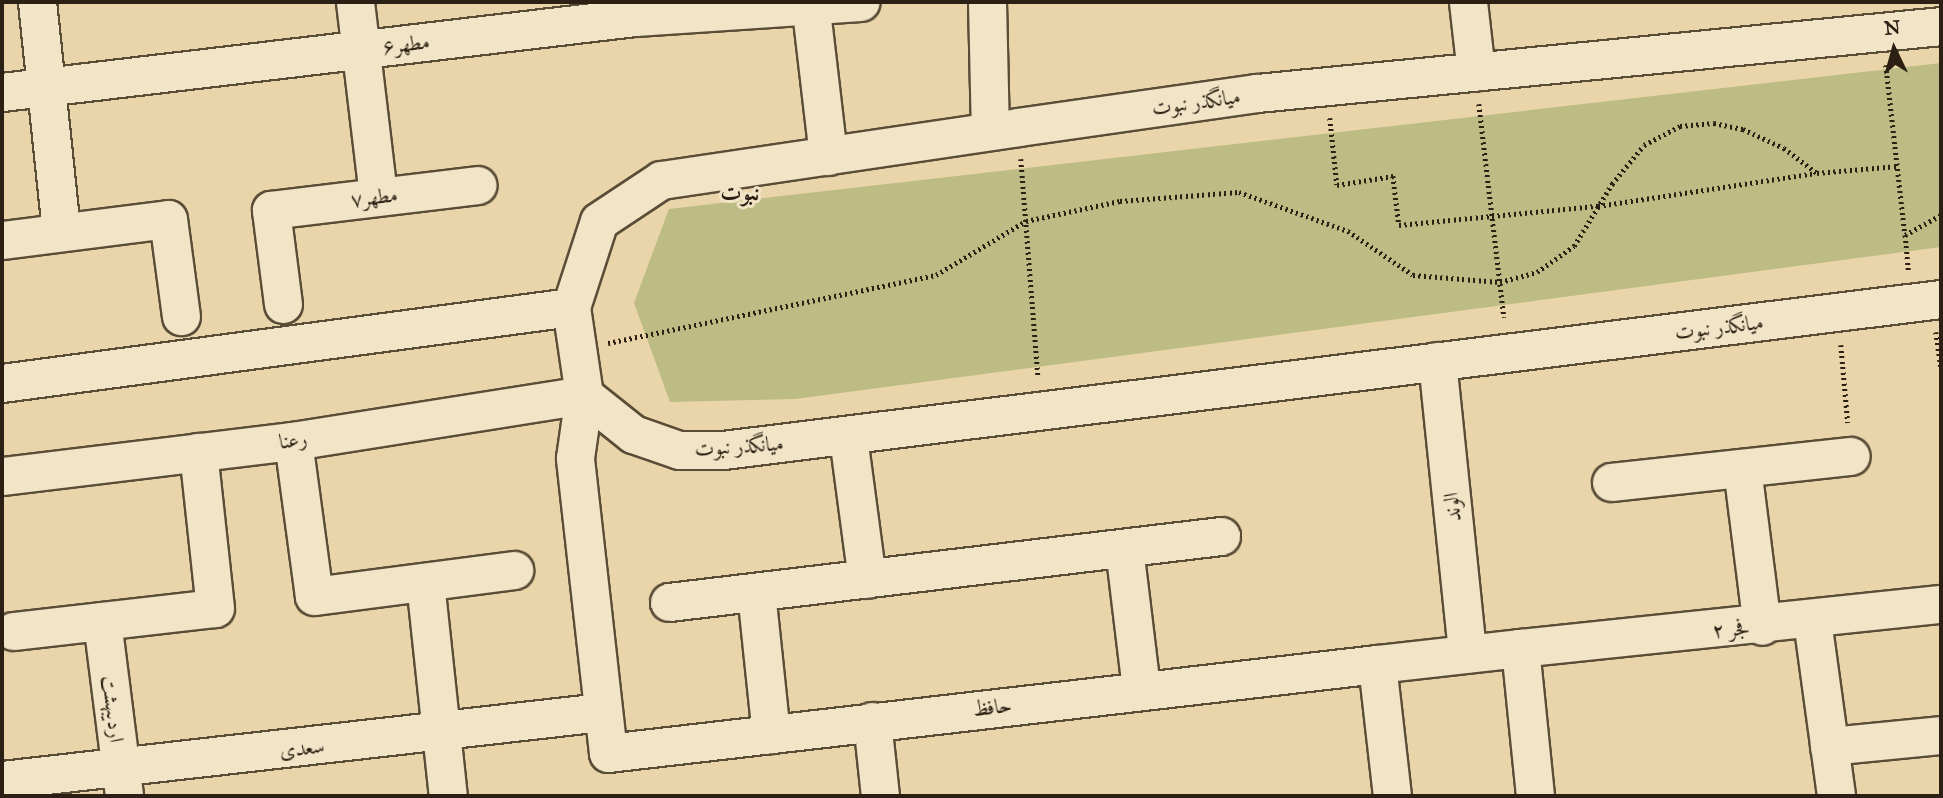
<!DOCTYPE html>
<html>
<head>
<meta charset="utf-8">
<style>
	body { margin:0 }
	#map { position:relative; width:1943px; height:798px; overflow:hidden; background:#e9d5a9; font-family:"IM FELL Great Primer",Amiri,serif }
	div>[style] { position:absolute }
	.green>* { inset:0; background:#bcbc84 }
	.path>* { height:4.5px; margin-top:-2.25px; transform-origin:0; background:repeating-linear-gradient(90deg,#2b2013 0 2px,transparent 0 5.5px) }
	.roads { filter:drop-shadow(2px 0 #5a4d38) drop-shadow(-2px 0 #5a4d38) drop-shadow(0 2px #5a4d38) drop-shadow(0 -2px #5a4d38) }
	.minor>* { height:37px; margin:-18.5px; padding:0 18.5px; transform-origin:18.5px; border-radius:18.5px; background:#f1e4c7 }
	span { translate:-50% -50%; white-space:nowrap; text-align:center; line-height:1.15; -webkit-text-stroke:6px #f1e4c7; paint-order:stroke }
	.street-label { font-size:21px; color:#2b2013 }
	.neighbourhood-label { font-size:23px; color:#2b2013; font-weight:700 }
	.frame { position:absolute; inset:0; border:4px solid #2b2013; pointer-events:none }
	.north { position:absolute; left:1859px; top:14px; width:70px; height:70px; -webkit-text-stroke:5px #f1e4c7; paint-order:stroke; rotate:355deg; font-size:19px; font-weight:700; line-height:28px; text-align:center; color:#2b2013 }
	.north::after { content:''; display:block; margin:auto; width:24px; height:32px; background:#2b2013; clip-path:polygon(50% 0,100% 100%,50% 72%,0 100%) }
</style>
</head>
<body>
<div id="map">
	<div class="green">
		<i style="clip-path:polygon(1941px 63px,1941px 247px,795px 399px,670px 402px,634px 303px,669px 209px)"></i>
	</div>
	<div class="path">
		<i style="left:1886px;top:65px;width:171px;rotate:83.6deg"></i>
		<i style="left:1479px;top:104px;width:215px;rotate:83.3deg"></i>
		<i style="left:1330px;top:118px;width:67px;rotate:84deg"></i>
		<i style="left:1337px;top:185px;width:57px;rotate:-9.1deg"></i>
		<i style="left:1393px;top:176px;width:49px;rotate:83deg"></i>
		<i style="left:1399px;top:225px;width:200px;rotate:-5.5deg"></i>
		<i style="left:1598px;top:206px;width:220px;rotate:-8.6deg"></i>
		<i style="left:1021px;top:159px;width:219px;rotate:85.5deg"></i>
		<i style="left:1908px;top:270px;width:35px;rotate:-95deg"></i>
		<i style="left:1905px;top:235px;width:41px;rotate:-29.1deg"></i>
		<i style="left:1936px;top:332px;width:36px;rotate:82deg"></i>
		<i style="left:608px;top:343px;width:335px;rotate:-11.7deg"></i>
		<i style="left:936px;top:275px;width:105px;rotate:-31deg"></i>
		<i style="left:1026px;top:221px;width:96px;rotate:-12deg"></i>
		<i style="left:1120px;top:201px;width:119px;rotate:-4.3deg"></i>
		<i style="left:1239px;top:192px;width:116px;rotate:19.7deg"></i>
		<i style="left:1348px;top:231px;width:78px;rotate:34.1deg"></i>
		<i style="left:1413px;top:275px;width:87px;rotate:4.6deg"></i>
		<i style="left:1500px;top:282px;width:38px;rotate:-15deg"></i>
		<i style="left:1537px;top:272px;width:45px;rotate:-35.1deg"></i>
		<i style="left:1574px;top:246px;width:73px;rotate:-58.5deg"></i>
		<i style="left:1612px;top:184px;width:50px;rotate:-50.6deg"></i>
		<i style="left:1644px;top:145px;width:41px;rotate:-27.8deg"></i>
		<i style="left:1680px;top:126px;width:34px;rotate:-5deg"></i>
		<i style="left:1714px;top:123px;width:30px;rotate:12deg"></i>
		<i style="left:1743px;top:129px;width:45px;rotate:24.9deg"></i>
		<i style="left:1784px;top:148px;width:41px;rotate:37.1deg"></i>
		<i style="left:1817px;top:173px;width:81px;rotate:-4.9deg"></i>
		<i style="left:1841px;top:345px;width:78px;rotate:84.9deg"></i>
	</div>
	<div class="roads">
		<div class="minor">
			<i style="left:37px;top:2px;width:230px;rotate:84deg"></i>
			<i style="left:355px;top:2px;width:195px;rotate:83.2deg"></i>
			<i style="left:810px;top:2px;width:155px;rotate:83.3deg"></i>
			<i style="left:987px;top:2px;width:129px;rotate:88.7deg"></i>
			<i style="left:1468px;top:2px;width:70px;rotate:83.5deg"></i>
			<i style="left:2px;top:92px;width:637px;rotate:-6.76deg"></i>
			<i style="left:635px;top:17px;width:226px;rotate:-3.8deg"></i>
			<i style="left:2px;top:240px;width:167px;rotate:-7.2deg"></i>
			<i style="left:168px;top:219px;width:98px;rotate:82.4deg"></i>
			<i style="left:283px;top:304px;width:95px;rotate:-97.3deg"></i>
			<i style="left:271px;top:210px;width:208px;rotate:-6.9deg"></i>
			<i style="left:1437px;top:361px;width:294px;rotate:84.1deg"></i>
			<i style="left:2px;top:383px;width:574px;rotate:-7.61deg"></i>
			<i style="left:584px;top:395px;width:63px;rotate:38.5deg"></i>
			<i style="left:633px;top:434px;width:49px;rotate:19.2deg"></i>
			<i style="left:679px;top:450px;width:44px"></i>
			<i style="left:723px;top:450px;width:1227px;rotate:-7.07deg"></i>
			<i style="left:848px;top:437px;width:143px;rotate:82.4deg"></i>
			<i style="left:293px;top:441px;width:156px;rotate:82.3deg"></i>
			<i style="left:314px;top:596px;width:202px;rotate:-7.4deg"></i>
			<i style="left:1742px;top:468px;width:159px;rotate:82.8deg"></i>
			<i style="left:2px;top:476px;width:293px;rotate:-6.9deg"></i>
			<i style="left:293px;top:441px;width:295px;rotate:-9deg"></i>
			<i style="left:1611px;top:482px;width:241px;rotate:-6.2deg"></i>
			<i style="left:1124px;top:548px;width:142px;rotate:83.1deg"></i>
			<i style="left:425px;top:582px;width:215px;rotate:83.9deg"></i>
			<i style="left:756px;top:592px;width:143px;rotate:84deg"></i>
			<i style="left:669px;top:602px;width:556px;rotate:-6.82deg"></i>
			<i style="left:1812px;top:620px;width:178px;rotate:82.2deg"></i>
			<i style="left:102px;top:621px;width:176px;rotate:82.8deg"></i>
			<i style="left:13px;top:631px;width:203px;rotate:-6.5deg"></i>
			<i style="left:215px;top:608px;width:157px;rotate:-96.2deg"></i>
			<i style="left:1520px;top:648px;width:423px;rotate:-6deg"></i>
			<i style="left:1377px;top:664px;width:774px;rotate:173.4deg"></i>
			<i style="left:608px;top:753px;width:297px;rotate:-96.4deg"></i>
			<i style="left:575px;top:458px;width:64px;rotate:-81.9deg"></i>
			<i style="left:584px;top:395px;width:89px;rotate:-98.4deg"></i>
			<i style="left:571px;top:307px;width:90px;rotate:-72deg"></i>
			<i style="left:599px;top:221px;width:74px;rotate:-33.5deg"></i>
			<i style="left:661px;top:180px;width:361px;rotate:-8.4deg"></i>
			<i style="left:1018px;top:127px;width:241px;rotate:-8.1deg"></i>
			<i style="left:1257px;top:93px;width:687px;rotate:-5.59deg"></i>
			<i style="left:872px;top:721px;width:75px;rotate:83.9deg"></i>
			<i style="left:1829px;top:746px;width:113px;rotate:-5.6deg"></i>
			<i style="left:2px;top:780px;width:604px;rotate:-6.47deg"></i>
			<i style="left:1392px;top:796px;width:133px;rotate:-96.5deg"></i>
			<i style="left:1377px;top:664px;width:144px;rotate:-6.4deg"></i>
			<i style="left:1520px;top:648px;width:149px;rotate:84.2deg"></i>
		</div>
	</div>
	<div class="street-label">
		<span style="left:406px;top:44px;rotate:-7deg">مطهر۶</span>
		<span style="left:1196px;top:102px;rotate:-8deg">میانگذر نبوت</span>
		<span style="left:374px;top:197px;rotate:-7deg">مطهر۷</span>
		<span style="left:1719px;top:327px;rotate:-7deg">میانگذر نبوت</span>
		<span style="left:293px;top:440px;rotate:-8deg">رعنا</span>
		<span style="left:739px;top:446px;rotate:-4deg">میانگذر نبوت</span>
		<span style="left:1452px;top:507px;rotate:-96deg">الوند</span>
		<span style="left:1731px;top:629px;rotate:-5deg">فجر ۲</span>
		<span style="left:992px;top:707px;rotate:-7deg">حافظ</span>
		<span style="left:113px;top:709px;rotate:83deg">اردیبهشت</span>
		<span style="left:302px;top:748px;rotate:-7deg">سعدی</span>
	</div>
	<div class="neighbourhood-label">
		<span style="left:740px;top:192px">نبوت</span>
	</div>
	<div class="frame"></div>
	<div class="north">N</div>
</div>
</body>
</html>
